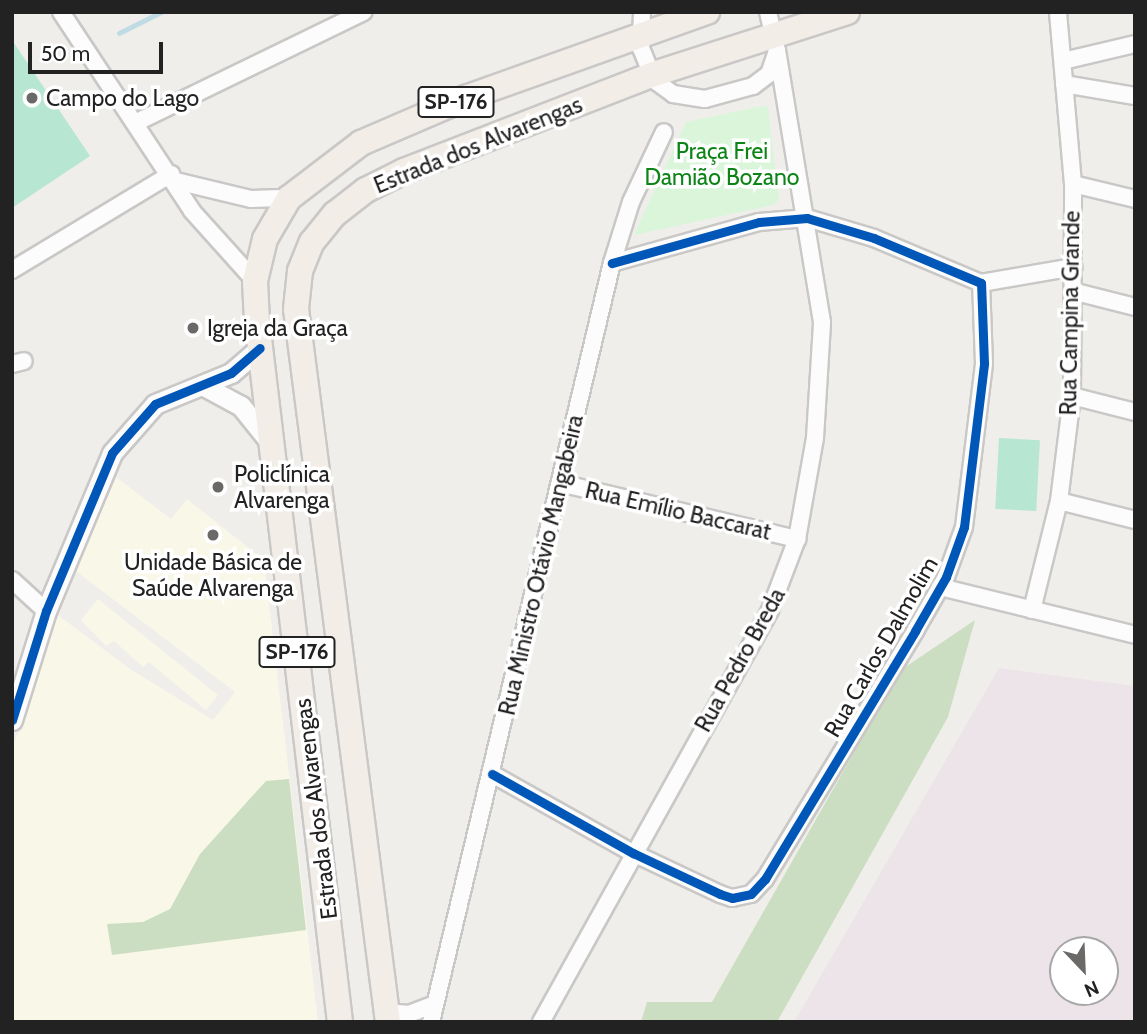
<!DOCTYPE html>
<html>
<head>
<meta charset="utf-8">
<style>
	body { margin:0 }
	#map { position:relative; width:1147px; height:1034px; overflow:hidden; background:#f0eeeb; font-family:Cabin,sans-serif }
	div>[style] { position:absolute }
	.industrial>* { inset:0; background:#ede4e9 }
	.education>* { inset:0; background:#f8f7e8 }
	.forest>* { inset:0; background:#cbdec1 }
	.park>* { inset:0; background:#daf5da }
	.pitch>* { inset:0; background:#b7e6d2; transform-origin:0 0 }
	.stream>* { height:5px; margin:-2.5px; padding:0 2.5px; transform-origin:2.5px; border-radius:2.5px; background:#bfdbe3 }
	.roads { filter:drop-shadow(2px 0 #c9c8c7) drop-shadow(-2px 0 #c9c8c7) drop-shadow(0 2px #c9c8c7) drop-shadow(0 -2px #c9c8c7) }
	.minor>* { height:16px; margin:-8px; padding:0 8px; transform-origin:8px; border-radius:8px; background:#fdfcfc }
	.tertiary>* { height:19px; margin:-9.5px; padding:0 9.5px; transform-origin:9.5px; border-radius:9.5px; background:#fdfcfc }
	.primary>* { height:24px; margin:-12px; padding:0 12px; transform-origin:12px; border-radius:12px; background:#f3ede7 }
	.cycleway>* { height:9px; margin:-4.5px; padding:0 4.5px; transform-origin:4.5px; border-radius:4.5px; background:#0057b8 }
	.dots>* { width:19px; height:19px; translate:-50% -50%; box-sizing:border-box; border:4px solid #fff; border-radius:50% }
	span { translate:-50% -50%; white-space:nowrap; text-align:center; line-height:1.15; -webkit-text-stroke:7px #fff; paint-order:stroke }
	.shield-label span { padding:2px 5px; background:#fff; border:2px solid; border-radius:5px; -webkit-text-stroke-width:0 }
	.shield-label { font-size:21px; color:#222; font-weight:700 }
	.poi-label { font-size:23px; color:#222 }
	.left { translate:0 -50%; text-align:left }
	.street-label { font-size:23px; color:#222 }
	.park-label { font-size:23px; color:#0c8416 }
	.frame { position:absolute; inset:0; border:14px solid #222; pointer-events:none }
	.north { position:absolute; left:1049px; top:936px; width:70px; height:70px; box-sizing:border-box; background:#fff; border:2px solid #a7a7a7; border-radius:50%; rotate:157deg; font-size:19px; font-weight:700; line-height:28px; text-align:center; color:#222 }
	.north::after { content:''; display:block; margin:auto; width:24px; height:32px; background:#6a6968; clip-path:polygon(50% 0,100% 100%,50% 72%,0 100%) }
	.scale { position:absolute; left:28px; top:42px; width:135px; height:32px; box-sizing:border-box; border:4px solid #222; border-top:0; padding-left:9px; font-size:21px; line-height:24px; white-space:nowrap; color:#222; -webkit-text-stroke:5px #fff; paint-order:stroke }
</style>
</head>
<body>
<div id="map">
	<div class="industrial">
		<i style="clip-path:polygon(evenodd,999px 668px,1135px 686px,1135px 1022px,794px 1022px,999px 668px,1063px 950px,1105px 950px,1105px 992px,1063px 992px,1063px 950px)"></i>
	</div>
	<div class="education">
		<i style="clip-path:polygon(116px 477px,171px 519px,187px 499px,264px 560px,318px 1022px,12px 1022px,12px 750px,58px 615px,130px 669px,213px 720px,235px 692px,76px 571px)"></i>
		<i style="clip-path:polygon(98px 599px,218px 695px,206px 710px,149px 662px,143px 667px,114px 641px,106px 646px,81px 620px)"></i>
	</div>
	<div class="forest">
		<i style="clip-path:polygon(975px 620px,948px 717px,777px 1022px,641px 1022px,647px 1002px,712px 1002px,901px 670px)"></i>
		<i style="clip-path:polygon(289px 779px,306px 930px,112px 955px,107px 924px,143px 922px,170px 909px,200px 854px,266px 781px)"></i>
	</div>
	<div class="park">
		<i style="clip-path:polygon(762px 106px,768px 107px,779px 200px,773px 205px,634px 235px,686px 122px)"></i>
	</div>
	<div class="pitch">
		<i style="clip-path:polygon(12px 40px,90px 156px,12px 208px)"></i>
		<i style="left:999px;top:438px;width:41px;height:71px;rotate:3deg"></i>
	</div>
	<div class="stream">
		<i style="left:119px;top:33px;width:47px;rotate:-26.6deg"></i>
	</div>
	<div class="roads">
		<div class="minor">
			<i style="left:61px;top:12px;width:238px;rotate:56.6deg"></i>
			<i style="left:192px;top:211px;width:94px;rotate:48deg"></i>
			<i style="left:642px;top:12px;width:36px;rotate:92deg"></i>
			<i style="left:641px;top:48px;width:35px;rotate:68deg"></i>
			<i style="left:654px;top:80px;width:24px;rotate:36deg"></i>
			<i style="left:673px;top:94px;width:32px;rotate:9deg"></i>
			<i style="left:705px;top:99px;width:50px;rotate:-15.2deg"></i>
			<i style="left:753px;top:86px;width:20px;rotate:-37deg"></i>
			<i style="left:769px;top:74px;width:24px;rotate:-71deg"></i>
			<i style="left:777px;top:51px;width:40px;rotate:-103deg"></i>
			<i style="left:1063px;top:61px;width:74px;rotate:-13.3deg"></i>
			<i style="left:1064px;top:84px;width:72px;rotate:9.6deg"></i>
			<i style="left:135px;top:123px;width:254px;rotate:-25.9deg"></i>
			<i style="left:176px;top:181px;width:77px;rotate:13.5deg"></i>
			<i style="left:251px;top:199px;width:38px;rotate:-2deg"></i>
			<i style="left:1073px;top:184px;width:64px;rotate:13.6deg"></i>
			<i style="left:12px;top:270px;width:186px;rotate:-31.1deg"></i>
			<i style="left:981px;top:283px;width:94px;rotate:-9.8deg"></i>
			<i style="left:1076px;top:292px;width:61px;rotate:14.3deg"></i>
			<i style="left:12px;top:364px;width:12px;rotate:-14deg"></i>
			<i style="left:1072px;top:396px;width:65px;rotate:14.3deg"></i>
			<i style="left:560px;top:483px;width:244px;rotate:13.3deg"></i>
			<i style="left:1059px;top:501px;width:78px;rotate:14deg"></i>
			<i style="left:12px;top:580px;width:46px;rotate:42.4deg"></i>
			<i style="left:940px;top:587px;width:201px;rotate:13.8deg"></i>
			<i style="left:1032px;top:610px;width:112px;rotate:-76.1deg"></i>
			<i style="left:1059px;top:501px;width:106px;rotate:-82.9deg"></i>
			<i style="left:1072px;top:396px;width:212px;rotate:-89.7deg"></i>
			<i style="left:1073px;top:184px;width:173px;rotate:-95deg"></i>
			<i style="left:492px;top:774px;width:162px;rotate:29.3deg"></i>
			<i style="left:633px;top:853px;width:96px;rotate:25.2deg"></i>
			<i style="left:720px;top:894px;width:13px;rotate:18deg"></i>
			<i style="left:732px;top:898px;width:19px;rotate:-12deg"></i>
			<i style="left:751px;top:894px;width:21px;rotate:-47deg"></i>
			<i style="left:765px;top:879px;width:290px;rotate:-58.8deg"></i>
			<i style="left:915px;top:631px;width:62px;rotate:-60.1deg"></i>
			<i style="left:946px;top:577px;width:53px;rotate:-70.2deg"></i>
			<i style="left:964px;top:527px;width:165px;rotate:-83deg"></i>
			<i style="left:984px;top:363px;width:80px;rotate:-92.1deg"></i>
			<i style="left:981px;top:283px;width:116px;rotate:-157.2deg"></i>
			<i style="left:874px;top:238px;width:70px;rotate:-163.4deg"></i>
			<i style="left:807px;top:218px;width:48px;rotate:175.2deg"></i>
			<i style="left:759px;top:222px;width:153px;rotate:164.4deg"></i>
			<i style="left:386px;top:1012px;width:23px;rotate:5deg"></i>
			<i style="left:409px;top:1014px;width:28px;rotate:-21deg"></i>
			<i style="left:431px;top:1022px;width:780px;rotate:-76.59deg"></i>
			<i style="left:612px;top:263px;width:64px;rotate:-72.7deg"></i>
			<i style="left:631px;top:202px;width:77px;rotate:-64.8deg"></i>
			<i style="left:541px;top:1022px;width:471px;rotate:-60.9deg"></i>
			<i style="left:770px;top:610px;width:76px;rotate:-69.2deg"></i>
			<i style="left:797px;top:539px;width:103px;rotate:-79.9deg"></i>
			<i style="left:815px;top:438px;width:116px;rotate:-86.5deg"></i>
			<i style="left:822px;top:322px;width:275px;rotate:-99.4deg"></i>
		</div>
		<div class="tertiary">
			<i style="left:202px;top:385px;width:44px;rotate:28.3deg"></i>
			<i style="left:241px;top:406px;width:45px;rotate:51.3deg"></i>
			<i style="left:12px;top:720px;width:114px;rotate:-72.7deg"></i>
			<i style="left:46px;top:611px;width:171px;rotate:-67.3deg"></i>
			<i style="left:112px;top:453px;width:65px;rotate:-48.7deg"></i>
			<i style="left:155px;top:404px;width:82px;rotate:-22.2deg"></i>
			<i style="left:231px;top:373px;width:38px;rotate:-41deg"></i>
		</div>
		<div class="primary">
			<i style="left:340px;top:1022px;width:705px;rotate:-96.76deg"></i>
			<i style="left:257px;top:322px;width:41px;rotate:-92.8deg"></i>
			<i style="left:255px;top:281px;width:43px;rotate:-76.6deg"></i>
			<i style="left:265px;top:239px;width:48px;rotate:-59.7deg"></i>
			<i style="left:289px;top:198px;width:91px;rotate:-37.4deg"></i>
			<i style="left:361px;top:143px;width:116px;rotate:-23.3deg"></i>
			<i style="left:468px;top:97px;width:254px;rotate:-19.6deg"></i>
			<i style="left:388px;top:1022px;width:719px;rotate:-97.35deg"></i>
			<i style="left:296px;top:309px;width:38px;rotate:-84deg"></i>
			<i style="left:300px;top:271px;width:31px;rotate:-68deg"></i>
			<i style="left:312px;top:242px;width:36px;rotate:-51deg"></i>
			<i style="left:335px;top:214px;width:39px;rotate:-38deg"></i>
			<i style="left:366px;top:190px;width:42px;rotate:-26.6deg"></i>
			<i style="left:404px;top:171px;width:265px;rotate:-21.2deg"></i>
			<i style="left:651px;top:75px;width:206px;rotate:-17.8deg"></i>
		</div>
	</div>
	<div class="cycleway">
		<i style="left:12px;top:720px;width:114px;rotate:-72.7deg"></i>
		<i style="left:46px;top:611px;width:171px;rotate:-67.3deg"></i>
		<i style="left:112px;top:453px;width:65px;rotate:-48.7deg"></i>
		<i style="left:155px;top:404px;width:82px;rotate:-22.2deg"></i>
		<i style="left:231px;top:373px;width:38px;rotate:-41deg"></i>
		<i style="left:492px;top:774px;width:162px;rotate:29.3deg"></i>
		<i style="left:633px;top:853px;width:96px;rotate:25.2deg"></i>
		<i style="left:720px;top:894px;width:13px;rotate:18deg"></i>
		<i style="left:732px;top:898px;width:19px;rotate:-12deg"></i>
		<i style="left:751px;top:894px;width:21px;rotate:-47deg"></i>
		<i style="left:765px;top:879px;width:290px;rotate:-58.8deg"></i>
		<i style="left:915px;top:631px;width:62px;rotate:-60.1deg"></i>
		<i style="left:946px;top:577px;width:53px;rotate:-70.2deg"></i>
		<i style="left:964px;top:527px;width:165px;rotate:-83deg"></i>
		<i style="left:984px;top:363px;width:80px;rotate:-92.1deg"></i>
		<i style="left:981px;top:283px;width:116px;rotate:-157.2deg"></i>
		<i style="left:874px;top:238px;width:70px;rotate:-163.4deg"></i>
		<i style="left:807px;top:218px;width:48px;rotate:175.2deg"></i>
		<i style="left:759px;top:222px;width:153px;rotate:164.4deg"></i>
	</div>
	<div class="dots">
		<i style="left:32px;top:98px;background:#6a6968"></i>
		<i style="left:193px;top:328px;background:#6a6968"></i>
		<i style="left:218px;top:487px;background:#6a6968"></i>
		<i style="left:213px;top:535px;background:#6a6968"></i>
	</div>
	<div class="shield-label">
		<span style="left:456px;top:102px">SP-176</span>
		<span style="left:297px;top:652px">SP-176</span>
	</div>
	<div class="poi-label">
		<span class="left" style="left:46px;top:98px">Campo do Lago</span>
		<span class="left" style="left:207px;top:328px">Igreja da Graça</span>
		<span class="left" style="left:234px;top:487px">Policlínica<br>Alvarenga</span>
		<span style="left:213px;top:575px">Unidade Básica de<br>Saúde Alvarenga</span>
	</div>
	<div class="street-label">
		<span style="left:478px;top:145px;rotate:-22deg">Estrada dos Alvarengas</span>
		<span style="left:1070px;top:313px;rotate:-89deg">Rua Campina Grande</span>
		<span style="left:678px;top:511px;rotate:13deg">Rua Emílio Baccarat</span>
		<span style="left:541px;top:565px;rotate:-77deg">Rua Ministro Otávio Mangabeira</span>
		<span style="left:881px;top:647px;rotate:-60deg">Rua Carlos Dalmolim</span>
		<span style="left:740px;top:660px;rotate:-61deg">Rua Pedro Breda</span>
		<span style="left:316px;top:809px;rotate:-97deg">Estrada dos Alvarengas</span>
	</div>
	<div class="park-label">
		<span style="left:722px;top:164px">Praça Frei<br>Damião Bozano</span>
	</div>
	<div class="frame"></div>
	<div class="north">N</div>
	<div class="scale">50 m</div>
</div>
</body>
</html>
